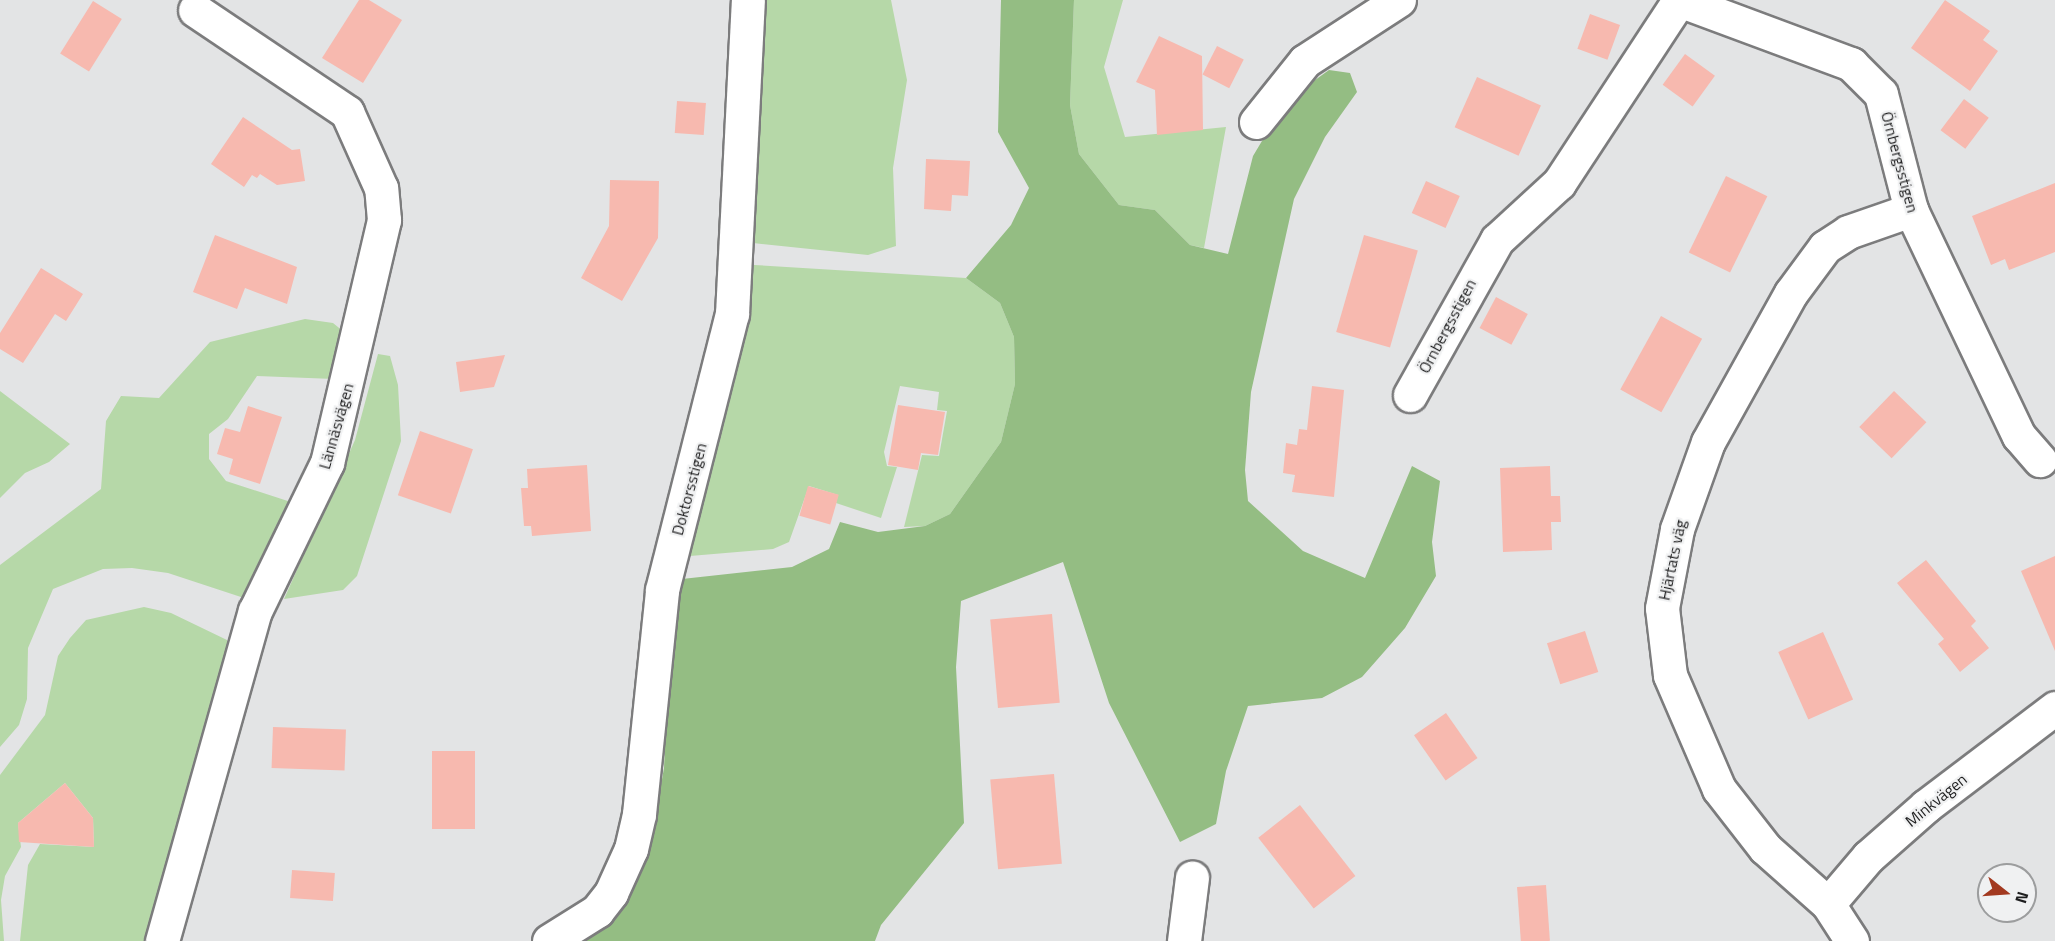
<!DOCTYPE html>
<html>
<head>
<meta charset="utf-8">
<style>
	body { margin:0 }
	#map { position:relative; width:2055px; height:941px; overflow:hidden; background:#e3e4e5; font-family:"Titillium Web",sans-serif }
	div>[style] { position:absolute }
	.green>* { inset:0; background:#b6d8a8 }
	.forest>* { inset:0; background:#94bd83 }
	.building>* { inset:0; background:#f7b9af; transform-origin:0 0 }
	.roads { filter:drop-shadow(2px 0 #7c7c7d) drop-shadow(-2px 0 #7c7c7d) drop-shadow(0 2px #7c7c7d) drop-shadow(0 -2px #7c7c7d) }
	.minor>* { height:33px; margin:-16.5px; padding:0 16.5px; transform-origin:16.5px; border-radius:16.5px; background:#fff }
	span { translate:-50% -50%; white-space:nowrap; text-align:center; line-height:1.15; -webkit-text-stroke:4.5px #f0f1f2; paint-order:stroke }
	.street-label { font-size:16px; color:#1e1e1f }
	.north { position:absolute; left:1977px; top:863px; width:60px; height:60px; box-sizing:border-box; background:#f0f1f2; border:2px solid #9c9d9e; border-radius:50%; rotate:107deg; font-size:16px; font-weight:700; line-height:24px; text-align:center; color:#1e1e1f }
	.north::after { content:''; display:block; margin:auto; width:21px; height:27px; background:#a23920; clip-path:polygon(50% 0,100% 100%,50% 72%,0 100%) }
</style>
</head>
<body>
<div id="map">
	<div class="green">
		<i style="clip-path:polygon(763px 0,891px 0,907px 80px,893px 168px,896px 246px,868px 255px,753px 243px)"></i>
		<i style="clip-path:polygon(1074px 0,1123px 0,1104px 67px,1125px 137px,1226px 127px,1204px 248px,1190px 245px,1155px 210px,1119px 205px,1079px 154px,1070px 105px)"></i>
		<i style="clip-path:polygon(754px 265px,966px 278px,1000px 303px,1014px 337px,1015px 384px,1001px 442px,950px 514px,925px 526px,904px 527px,922px 455px,939px 456px,947px 411px,937px 410px,939px 392px,900px 386px,884px 452px,887px 466px,897px 467px,881px 518px,836px 503px,838px 495px,809px 486px,789px 542px,773px 549px,690px 556px,686px 547px,690px 527px,723px 427px)"></i>
		<i style="clip-path:polygon(305px 319px,333px 323px,349px 336px,334px 379px,257px 376px,228px 419px,209px 434px,209px 459px,226px 481px,297px 504px,244px 598px,168px 573px,132px 568px,103px 569px,53px 589px,28px 648px,27px 699px,19px 725px,0 747px,0 565px,101px 489px,106px 421px,121px 396px,159px 398px,210px 342px)"></i>
		<i style="clip-path:polygon(378px 354px,390px 356px,398px 385px,401px 441px,357px 576px,343px 590px,284px 599px,355px 440px)"></i>
		<i style="clip-path:polygon(0 391px,70px 444px,49px 462px,25px 473px,0 498px)"></i>
		<i style="clip-path:polygon(144px 607px,171px 613px,227px 640px,228px 654px,154px 941px,20px 941px,28px 865px,40px 844px,94px 847px,93px 818px,65px 783px,18px 823px,21px 847px,5px 876px,1px 900px,4px 941px,0 941px,0 775px,45px 715px,58px 656px,70px 638px,86px 620px)"></i>
	</div>
	<div class="forest">
		<i style="clip-path:polygon(1001px 0,1074px 0,1070px 105px,1079px 154px,1119px 205px,1155px 210px,1190px 245px,1228px 254px,1253px 156px,1286px 101px,1329px 70px,1350px 73px,1357px 92px,1325px 137px,1294px 199px,1251px 392px,1245px 470px,1248px 501px,1303px 551px,1365px 578px,1412px 466px,1440px 481px,1432px 542px,1436px 576px,1405px 628px,1362px 677px,1322px 698px,1248px 706px,1226px 771px,1216px 824px,1180px 842px,1109px 703px,1063px 562px,961px 601px,956px 667px,964px 823px,881px 925px,875px 941px,576px 941px,620px 906px,650px 847px,664px 768px,671px 608px,682px 579px,792px 567px,829px 549px,840px 522px,878px 532px,925px 526px,950px 514px,1001px 442px,1015px 384px,1014px 337px,1000px 303px,966px 278px,1011px 225px,1029px 188px,998px 132px)"></i>
	</div>
	<div class="building">
		<i style="clip-path:polygon(359px 0,369px 0,402px 20px,363px 83px,322px 58px)"></i>
		<i style="clip-path:polygon(1945px 0,1990px 31px,1983px 40px,1998px 51px,1970px 91px,1911px 48px)"></i>
		<i style="left:93px;top:1px;width:34px;height:62px;rotate:32deg"></i>
		<i style="left:1590px;top:14px;width:32px;height:37px;rotate:20deg"></i>
		<i style="clip-path:polygon(1159px 36px,1202px 56px,1203px 130px,1157px 135px,1155px 90px,1136px 82px)"></i>
		<i style="left:1217px;top:46px;width:30px;height:32px;rotate:27deg"></i>
		<i style="left:1685px;top:54px;width:37px;height:38px;rotate:36deg"></i>
		<i style="left:1477px;top:77px;width:70px;height:55px;rotate:24deg"></i>
		<i style="left:1964px;top:99px;width:31px;height:39px;rotate:37deg"></i>
		<i style="left:677px;top:101px;width:29px;height:32px;rotate:4deg"></i>
		<i style="clip-path:polygon(243px 117px,292px 150px,300px 149px,305px 181px,277px 185px,260px 174px,257px 178px,252px 175px,244px 187px,211px 164px)"></i>
		<i style="clip-path:polygon(926px 159px,970px 161px,968px 196px,952px 195px,951px 211px,924px 209px)"></i>
		<i style="left:1726px;top:176px;width:46px;height:85px;rotate:26deg"></i>
		<i style="clip-path:polygon(610px 180px,659px 181px,658px 238px,622px 301px,581px 278px,609px 226px)"></i>
		<i style="left:1426px;top:181px;width:37px;height:35px;rotate:24deg"></i>
		<i style="clip-path:polygon(2055px 183px,2055px 252px,2009px 270px,2005px 259px,1991px 265px,1972px 216px)"></i>
		<i style="clip-path:polygon(215px 235px,297px 267px,287px 304px,245px 288px,237px 309px,193px 292px)"></i>
		<i style="left:1364px;top:235px;width:56px;height:101px;rotate:16deg"></i>
		<i style="clip-path:polygon(41px 268px,83px 294px,66px 321px,55px 314px,23px 363px,0 349px,0 333px)"></i>
		<i style="left:1496px;top:297px;width:36px;height:35px;rotate:28deg"></i>
		<i style="left:1661px;top:316px;width:47px;height:84px;rotate:29deg"></i>
		<i style="clip-path:polygon(505px 355px,494px 387px,460px 392px,456px 362px)"></i>
		<i style="clip-path:polygon(1312px 386px,1344px 390px,1334px 497px,1292px 492px,1295px 475px,1283px 473px,1286px 443px,1297px 445px,1299px 429px,1307px 430px)"></i>
		<i style="left:1894px;top:391px;width:45px;height:50px;rotate:44deg"></i>
		<i style="clip-path:polygon(898px 405px,945px 412px,938px 455px,921px 453px,918px 470px,888px 465px)"></i>
		<i style="clip-path:polygon(248px 406px,282px 417px,260px 484px,229px 474px,233px 459px,217px 454px,225px 428px,240px 432px)"></i>
		<i style="left:420px;top:431px;width:56px;height:68px;rotate:19deg"></i>
		<i style="clip-path:polygon(587px 465px,591px 531px,532px 536px,531px 526px,524px 526px,521px 488px,528px 488px,527px 469px)"></i>
		<i style="clip-path:polygon(1550px 466px,1551px 496px,1560px 496px,1561px 522px,1551px 522px,1552px 550px,1503px 552px,1500px 468px)"></i>
		<i style="left:808px;top:486px;width:32px;height:31px;rotate:16deg"></i>
		<i style="clip-path:polygon(2055px 556px,2055px 651px,2021px 571px)"></i>
		<i style="clip-path:polygon(1926px 560px,1976px 621px,1971px 626px,1989px 648px,1960px 672px,1938px 644px,1944px 639px,1897px 583px)"></i>
		<i style="left:1052px;top:614px;width:89px;height:62px;rotate:85deg"></i>
		<i style="left:1585px;top:631px;width:43px;height:40px;rotate:72deg"></i>
		<i style="left:1823px;top:632px;width:74px;height:49px;rotate:66deg"></i>
		<i style="left:1446px;top:713px;width:55px;height:39px;rotate:55deg"></i>
		<i style="left:273px;top:727px;width:73px;height:41px;rotate:2deg"></i>
		<i style="left:432px;top:751px;width:43px;height:78px"></i>
		<i style="left:1054px;top:774px;width:90px;height:64px;rotate:85deg"></i>
		<i style="clip-path:polygon(65px 783px,93px 818px,94px 847px,19px 842px,18px 823px)"></i>
		<i style="left:1300px;top:805px;width:90px;height:53px;rotate:52deg"></i>
		<i style="left:292px;top:870px;width:43px;height:28px;rotate:4deg"></i>
		<i style="left:1546px;top:885px;width:56px;height:29px;rotate:86deg"></i>
	</div>
	<div class="roads">
		<div class="minor">
			<i style="left:1679px;top:0;width:184px;rotate:20.4deg"></i>
			<i style="left:1851px;top:64px;width:42px;rotate:45deg"></i>
			<i style="left:1881px;top:94px;width:120px;rotate:75.5deg"></i>
			<i style="left:1911px;top:210px;width:250px;rotate:64.5deg"></i>
			<i style="left:2019px;top:436px;width:32px;rotate:49deg"></i>
			<i style="left:1256px;top:122px;width:78px;rotate:-51.2deg"></i>
			<i style="left:1305px;top:61px;width:112px;rotate:-33deg"></i>
			<i style="left:1410px;top:395px;width:178px;rotate:-60.7deg"></i>
			<i style="left:1497px;top:240px;width:84px;rotate:-42.6deg"></i>
			<i style="left:1559px;top:183px;width:219px;rotate:-56.7deg"></i>
			<i style="left:1828px;top:904px;width:62px;rotate:-49.6deg"></i>
			<i style="left:1868px;top:857px;width:77px;rotate:-41.3deg"></i>
			<i style="left:1926px;top:806px;width:162px;rotate:-37.2deg"></i>
			<i style="left:162px;top:941px;width:343px;rotate:-74.3deg"></i>
			<i style="left:255px;top:611px;width:165px;rotate:-64.1deg"></i>
			<i style="left:327px;top:463px;width:250px;rotate:-76.8deg"></i>
			<i style="left:384px;top:220px;width:32px;rotate:-95deg"></i>
			<i style="left:381px;top:188px;width:83px;rotate:-114.1deg"></i>
			<i style="left:347px;top:112px;width:183px;rotate:-146.1deg"></i>
			<i style="left:549px;top:941px;width:57px;rotate:-32deg"></i>
			<i style="left:597px;top:911px;width:23px;rotate:-52deg"></i>
			<i style="left:611px;top:893px;width:48px;rotate:-65.6deg"></i>
			<i style="left:631px;top:849px;width:36px;rotate:-77deg"></i>
			<i style="left:639px;top:814px;width:225px;rotate:-84.1deg"></i>
			<i style="left:662px;top:590px;width:285px;rotate:-75.8deg"></i>
			<i style="left:732px;top:314px;width:314px;rotate:-87.1deg"></i>
			<i style="left:1184px;top:941px;width:64px;rotate:-82.8deg"></i>
			<i style="left:1852px;top:941px;width:44px;rotate:-123deg"></i>
			<i style="left:1828px;top:904px;width:84px;rotate:-138.4deg"></i>
			<i style="left:1765px;top:848px;width:75px;rotate:-127.9deg"></i>
			<i style="left:1719px;top:789px;width:124px;rotate:-113.3deg"></i>
			<i style="left:1670px;top:675px;width:67px;rotate:-96.8deg"></i>
			<i style="left:1662px;top:608px;width:80px;rotate:-79.2deg"></i>
			<i style="left:1677px;top:529px;width:92px;rotate:-70.4deg"></i>
			<i style="left:1708px;top:442px;width:171px;rotate:-60.9deg"></i>
			<i style="left:1791px;top:293px;width:57px;rotate:-53.5deg"></i>
			<i style="left:1825px;top:247px;width:27px;rotate:-33deg"></i>
			<i style="left:1848px;top:232px;width:67px;rotate:-19.2deg"></i>
		</div>
	</div>
	<div class="street-label">
		<span style="left:1900px;top:162px;rotate:75deg">Örnbergsstigen</span>
		<span style="left:1447px;top:326px;rotate:-62deg">Örnbergsstigen</span>
		<span style="left:336px;top:426px;rotate:-74deg">Lännäsvägen</span>
		<span style="left:689px;top:489px;rotate:-75deg">Doktorsstigen</span>
		<span style="left:1672px;top:560px;rotate:-78deg">Hjärtats väg</span>
		<span style="left:1936px;top:800px;rotate:-39deg">Minkvägen</span>
	</div>
	<div class="north">N</div>
</div>
</body>
</html>
